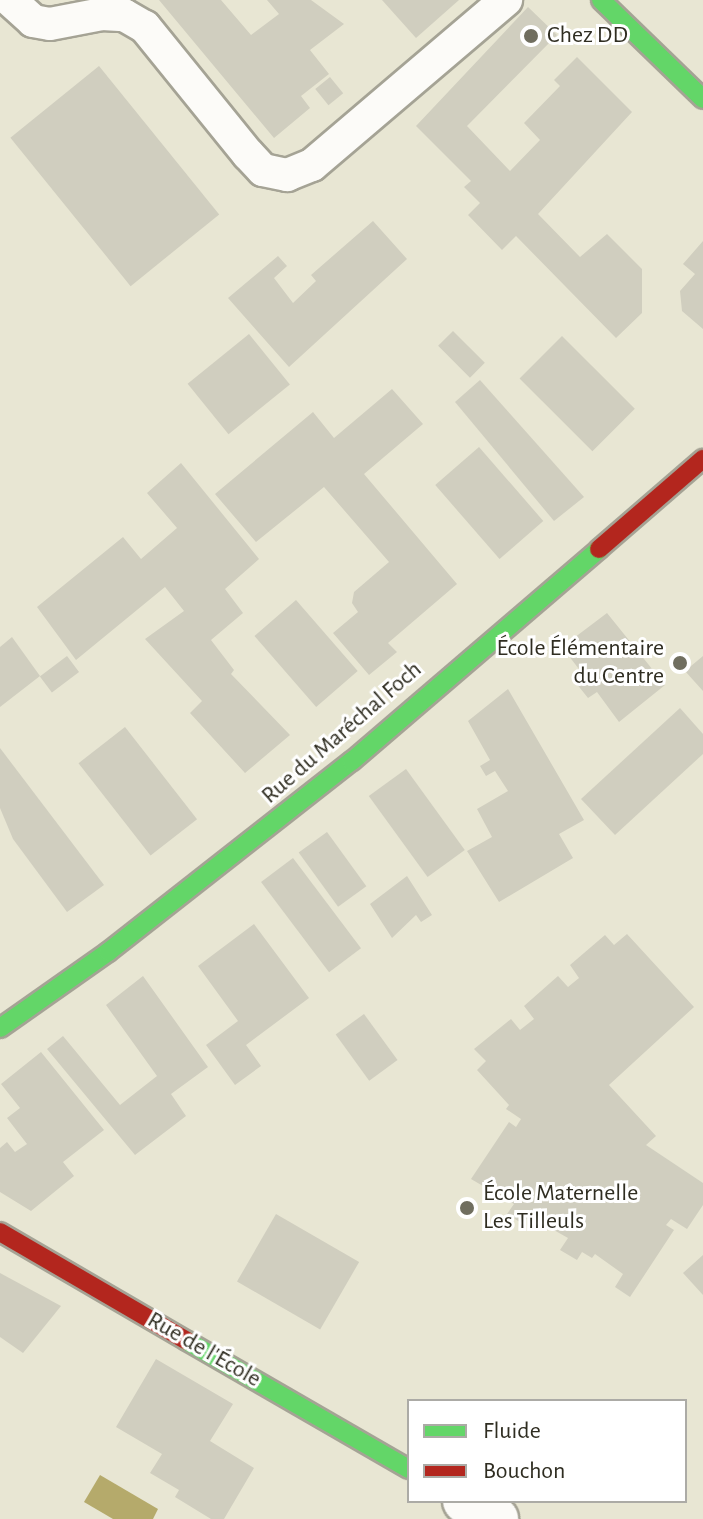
<!DOCTYPE html>
<html>
<head>
<meta charset="utf-8">
<style>
	body { margin:0 }
	#map { position:relative; width:703px; height:1519px; overflow:hidden; background:#e8e6d3; font-family:"Alegreya Sans",sans-serif }
	div>[style] { position:absolute }
	.water>* { inset:0; background:#b5aa6b }
	.building>* { inset:0; background:#d0cebf; transform-origin:0 0 }
	.roads { filter:drop-shadow(2px 0 #a5a395) drop-shadow(-2px 0 #a5a395) drop-shadow(0 2px #a5a395) drop-shadow(0 -2px #a5a395) }
	.lane>* { height:32px; margin:-16px; padding:0 16px; transform-origin:16px; border-radius:16px; background:#fcfbf8 }
	.street>* { height:44px; margin:-22px; padding:0 22px; transform-origin:22px; border-radius:22px; background:#fcfbf8 }
	.fast>* { height:18px; margin:-9px; padding:0 9px; transform-origin:9px; border-radius:9px; background:#63d668 }
	.jam>* { height:18px; margin:-9px; padding:0 9px; transform-origin:9px; border-radius:9px; background:#b3261e }
	.dots>* { width:22px; height:22px; translate:-50% -50%; box-sizing:border-box; border:4px solid #fff; border-radius:50% }
	span { translate:-50% -50%; white-space:nowrap; text-align:center; line-height:1.15; -webkit-text-stroke:6px #fff; paint-order:stroke }
	.poi-label { font-size:24px; color:#2f2d21 }
	.left { translate:0 -50%; text-align:left }
	.right { translate:-100% -50%; text-align:right }
	.street-label { font-size:24px; color:#2f2d21 }
	.legend { position:absolute; left:407px; top:1399px; width:280px; height:104px; box-sizing:border-box; background:#fff; border:2px solid #acaba6; margin:0; padding:10px 14px; list-style:none; font-size:24px; color:#2f2d21 }
	.legend li { display:flex; align-items:center; gap:16px; height:40px }
	.legend b { width:40px; border:2px solid #acaba6 }
</style>
</head>
<body>
<div id="map">
	<div class="water">
		<i style="clip-path:polygon(100px 1475px,158px 1509px,153px 1519px,113px 1519px,84px 1502px)"></i>
	</div>
	<div class="building">
		<i style="clip-path:polygon(159px 0,221px 0,251px 35px,279px 14px,267px 0,311px 0,344px 24px,310px 50px,329px 74px,301px 96px,310px 108px,274px 138px)"></i>
		<i style="clip-path:polygon(382px 0,459px 0,416px 38px)"></i>
		<i style="clip-path:polygon(528px 7px,557px 35px,467px 126px,510px 171px,540px 140px,524px 123px,560px 86px,554px 80px,577px 57px,632px 112px,538px 214px,580px 257px,607px 234px,642px 269px,642px 313px,616px 338px,516px 236px,502px 250px,468px 215px,480px 203px,464px 187px,471px 181px,416px 126px)"></i>
		<i style="left:99px;top:66px;width:191px;height:114px;rotate:51deg"></i>
		<i style="left:330px;top:77px;width:21px;height:19px;rotate:51deg"></i>
		<i style="clip-path:polygon(373px 221px,407px 259px,289px 367px,228px 298px,278px 256px,287px 266px,274px 278px,293px 303px,316px 281px,311px 275px)"></i>
		<i style="clip-path:polygon(703px 241px,703px 329px,682px 311px,680px 291px,695px 274px,683px 264px)"></i>
		<i style="left:453px;top:331px;width:45px;height:21px;rotate:45deg"></i>
		<i style="left:249px;top:334px;width:65px;height:79px;rotate:51deg"></i>
		<i style="left:562px;top:336px;width:103px;height:60px;rotate:45deg"></i>
		<i style="clip-path:polygon(480px 380px,584px 497px,554px 521px,455px 402px)"></i>
		<i style="clip-path:polygon(392px 389px,423px 424px,364px 474px,457px 584px,388px 643px,397px 652px,369px 675px,333px 633px,358px 612px,352px 603px,354px 592px,389px 562px,324px 487px,256px 542px,215px 494px,313px 412px,334px 438px)"></i>
		<i style="left:479px;top:447px;width:98px;height:58px;rotate:49deg"></i>
		<i style="clip-path:polygon(181px 463px,259px 559px,225px 589px,243px 613px,211px 640px,234px 670px,231px 674px,290px 735px,245px 773px,190px 713px,202px 701px,145px 639px,184px 611px,165px 587px,76px 660px,37px 607px,123px 537px,141px 559px,177px 528px,147px 493px)"></i>
		<i style="left:296px;top:600px;width:94px;height:55px;rotate:49deg"></i>
		<i style="clip-path:polygon(607px 613px,665px 685px,619px 722px,597px 692px,588px 698px,576px 683px,585px 677px,562px 647px)"></i>
		<i style="clip-path:polygon(12px 637px,40px 676px,0 707px,0 647px)"></i>
		<i style="left:67px;top:656px;width:20px;height:34px;rotate:53deg"></i>
		<i style="clip-path:polygon(703px 656px,703px 691px,685px 671px)"></i>
		<i style="clip-path:polygon(508px 689px,584px 820px,559px 834px,573px 858px,499px 902px,467px 851px,492px 837px,477px 809px,508px 791px,495px 771px,486px 776px,480px 766px,490px 760px,468px 721px)"></i>
		<i style="clip-path:polygon(680px 708px,703px 734px,703px 754px,615px 835px,581px 799px)"></i>
		<i style="left:125px;top:727px;width:117px;height:59px;rotate:52deg"></i>
		<i style="clip-path:polygon(0 748px,104px 885px,67px 912px,13px 839px,0 808px)"></i>
		<i style="left:406px;top:769px;width:100px;height:46px;rotate:54deg"></i>
		<i style="left:327px;top:832px;width:67px;height:35px;rotate:54deg"></i>
		<i style="left:293px;top:858px;width:113px;height:40px;rotate:53deg"></i>
		<i style="clip-path:polygon(407px 876px,432px 915px,421px 922px,416px 915px,392px 938px,370px 904px)"></i>
		<i style="clip-path:polygon(254px 924px,309px 998px,246px 1045px,261px 1066px,235px 1085px,206px 1045px,238px 1021px,198px 966px)"></i>
		<i style="clip-path:polygon(627px 934px,694px 1007px,609px 1085px,656px 1136px,646px 1145px,703px 1183px,703px 1205px,687px 1229px,671px 1219px,666px 1225px,674px 1230px,630px 1297px,615px 1287px,623px 1274px,595px 1254px,592px 1258px,582px 1252px,577px 1260px,560px 1250px,568px 1238px,529px 1216px,523px 1224px,507px 1214px,514px 1204px,471px 1179px,509px 1122px,516px 1127px,521px 1119px,506px 1109px,509px 1105px,477px 1070px,486px 1061px,474px 1049px,511px 1019px,520px 1030px,534px 1019px,524px 1006px,558px 976px,568px 987px,579px 978px,570px 965px,605px 935px,614px 945px)"></i>
		<i style="clip-path:polygon(143px 976px,208px 1067px,171px 1094px,186px 1116px,135px 1155px,47px 1049px,63px 1036px,120px 1105px,157px 1076px,106px 1005px)"></i>
		<i style="left:364px;top:1014px;width:57px;height:35px;rotate:54deg"></i>
		<i style="clip-path:polygon(41px 1052px,104px 1130px,63px 1162px,74px 1176px,31px 1211px,0 1192px,0 1148px,7px 1142px,15px 1152px,27px 1144px,7px 1118px,20px 1108px,1px 1084px)"></i>
		<i style="left:276px;top:1214px;width:96px;height:78px;rotate:30deg"></i>
		<i style="clip-path:polygon(703px 1255px,703px 1295px,683px 1273px)"></i>
		<i style="clip-path:polygon(0 1273px,61px 1306px,23px 1353px,0 1337px)"></i>
		<i style="clip-path:polygon(156px 1359px,233px 1404px,210px 1441px,254px 1468px,224px 1519px,211px 1519px,175px 1497px,179px 1490px,150px 1473px,162px 1454px,116px 1427px)"></i>
	</div>
	<div class="roads">
		<div class="lane">
			<i style="left:10px;top:0;width:31px;rotate:42deg"></i>
			<i style="left:33px;top:21px;width:17px;rotate:10deg"></i>
			<i style="left:50px;top:24px;width:53px;rotate:-10.9deg"></i>
			<i style="left:102px;top:14px;width:22px;rotate:3deg"></i>
			<i style="left:124px;top:15px;width:24px;rotate:30deg"></i>
			<i style="left:145px;top:27px;width:164px;rotate:51deg"></i>
			<i style="left:248px;top:154px;width:22px;rotate:47deg"></i>
			<i style="left:263px;top:170px;width:25px;rotate:12deg"></i>
			<i style="left:287px;top:175px;width:27px;rotate:-22deg"></i>
			<i style="left:312px;top:165px;width:255px;rotate:-40.4deg"></i>
		</div>
		<div class="street">
			<i style="left:465px;top:1501px;width:36px;rotate:30deg"></i>
		</div>
		<div class="fast">
			<i style="left:601px;top:0;width:142px;rotate:44.1deg"></i>
			<i style="left:0;top:1028px;width:132px;rotate:-35.1deg"></i>
			<i style="left:108px;top:952px;width:310px;rotate:-38.1deg"></i>
			<i style="left:352px;top:761px;width:326px;rotate:-40.6deg"></i>
			<i style="left:187px;top:1341px;width:256px;rotate:30deg"></i>
		</div>
		<div class="jam">
			<i style="left:599px;top:549px;width:138px;rotate:-40.9deg"></i>
			<i style="left:0;top:1232px;width:216px;rotate:30.2deg"></i>
		</div>
	</div>
	<div class="dots">
		<i style="left:531px;top:36px;background:#706e5f"></i>
		<i style="left:680px;top:663px;background:#706e5f"></i>
		<i style="left:467px;top:1208px;background:#706e5f"></i>
	</div>
	<div class="poi-label">
		<span class="left" style="left:547px;top:36px">Chez DD</span>
		<span class="right" style="left:664px;top:663px">École Élémentaire<br>du Centre</span>
		<span class="left" style="left:483px;top:1208px">École Maternelle<br>Les Tilleuls</span>
	</div>
	<div class="street-label">
		<span style="left:342px;top:733px;rotate:-41deg">Rue du Maréchal Foch</span>
		<span style="left:204px;top:1350px;rotate:30deg">Rue de l'École</span>
	</div>
	<ul class="legend">
	<li><b style="height:10px;background:#63d668"></b>Fluide</li>
	<li><b style="height:10px;background:#b3261e"></b>Bouchon</li>
	</ul>
</div>
</body>
</html>
